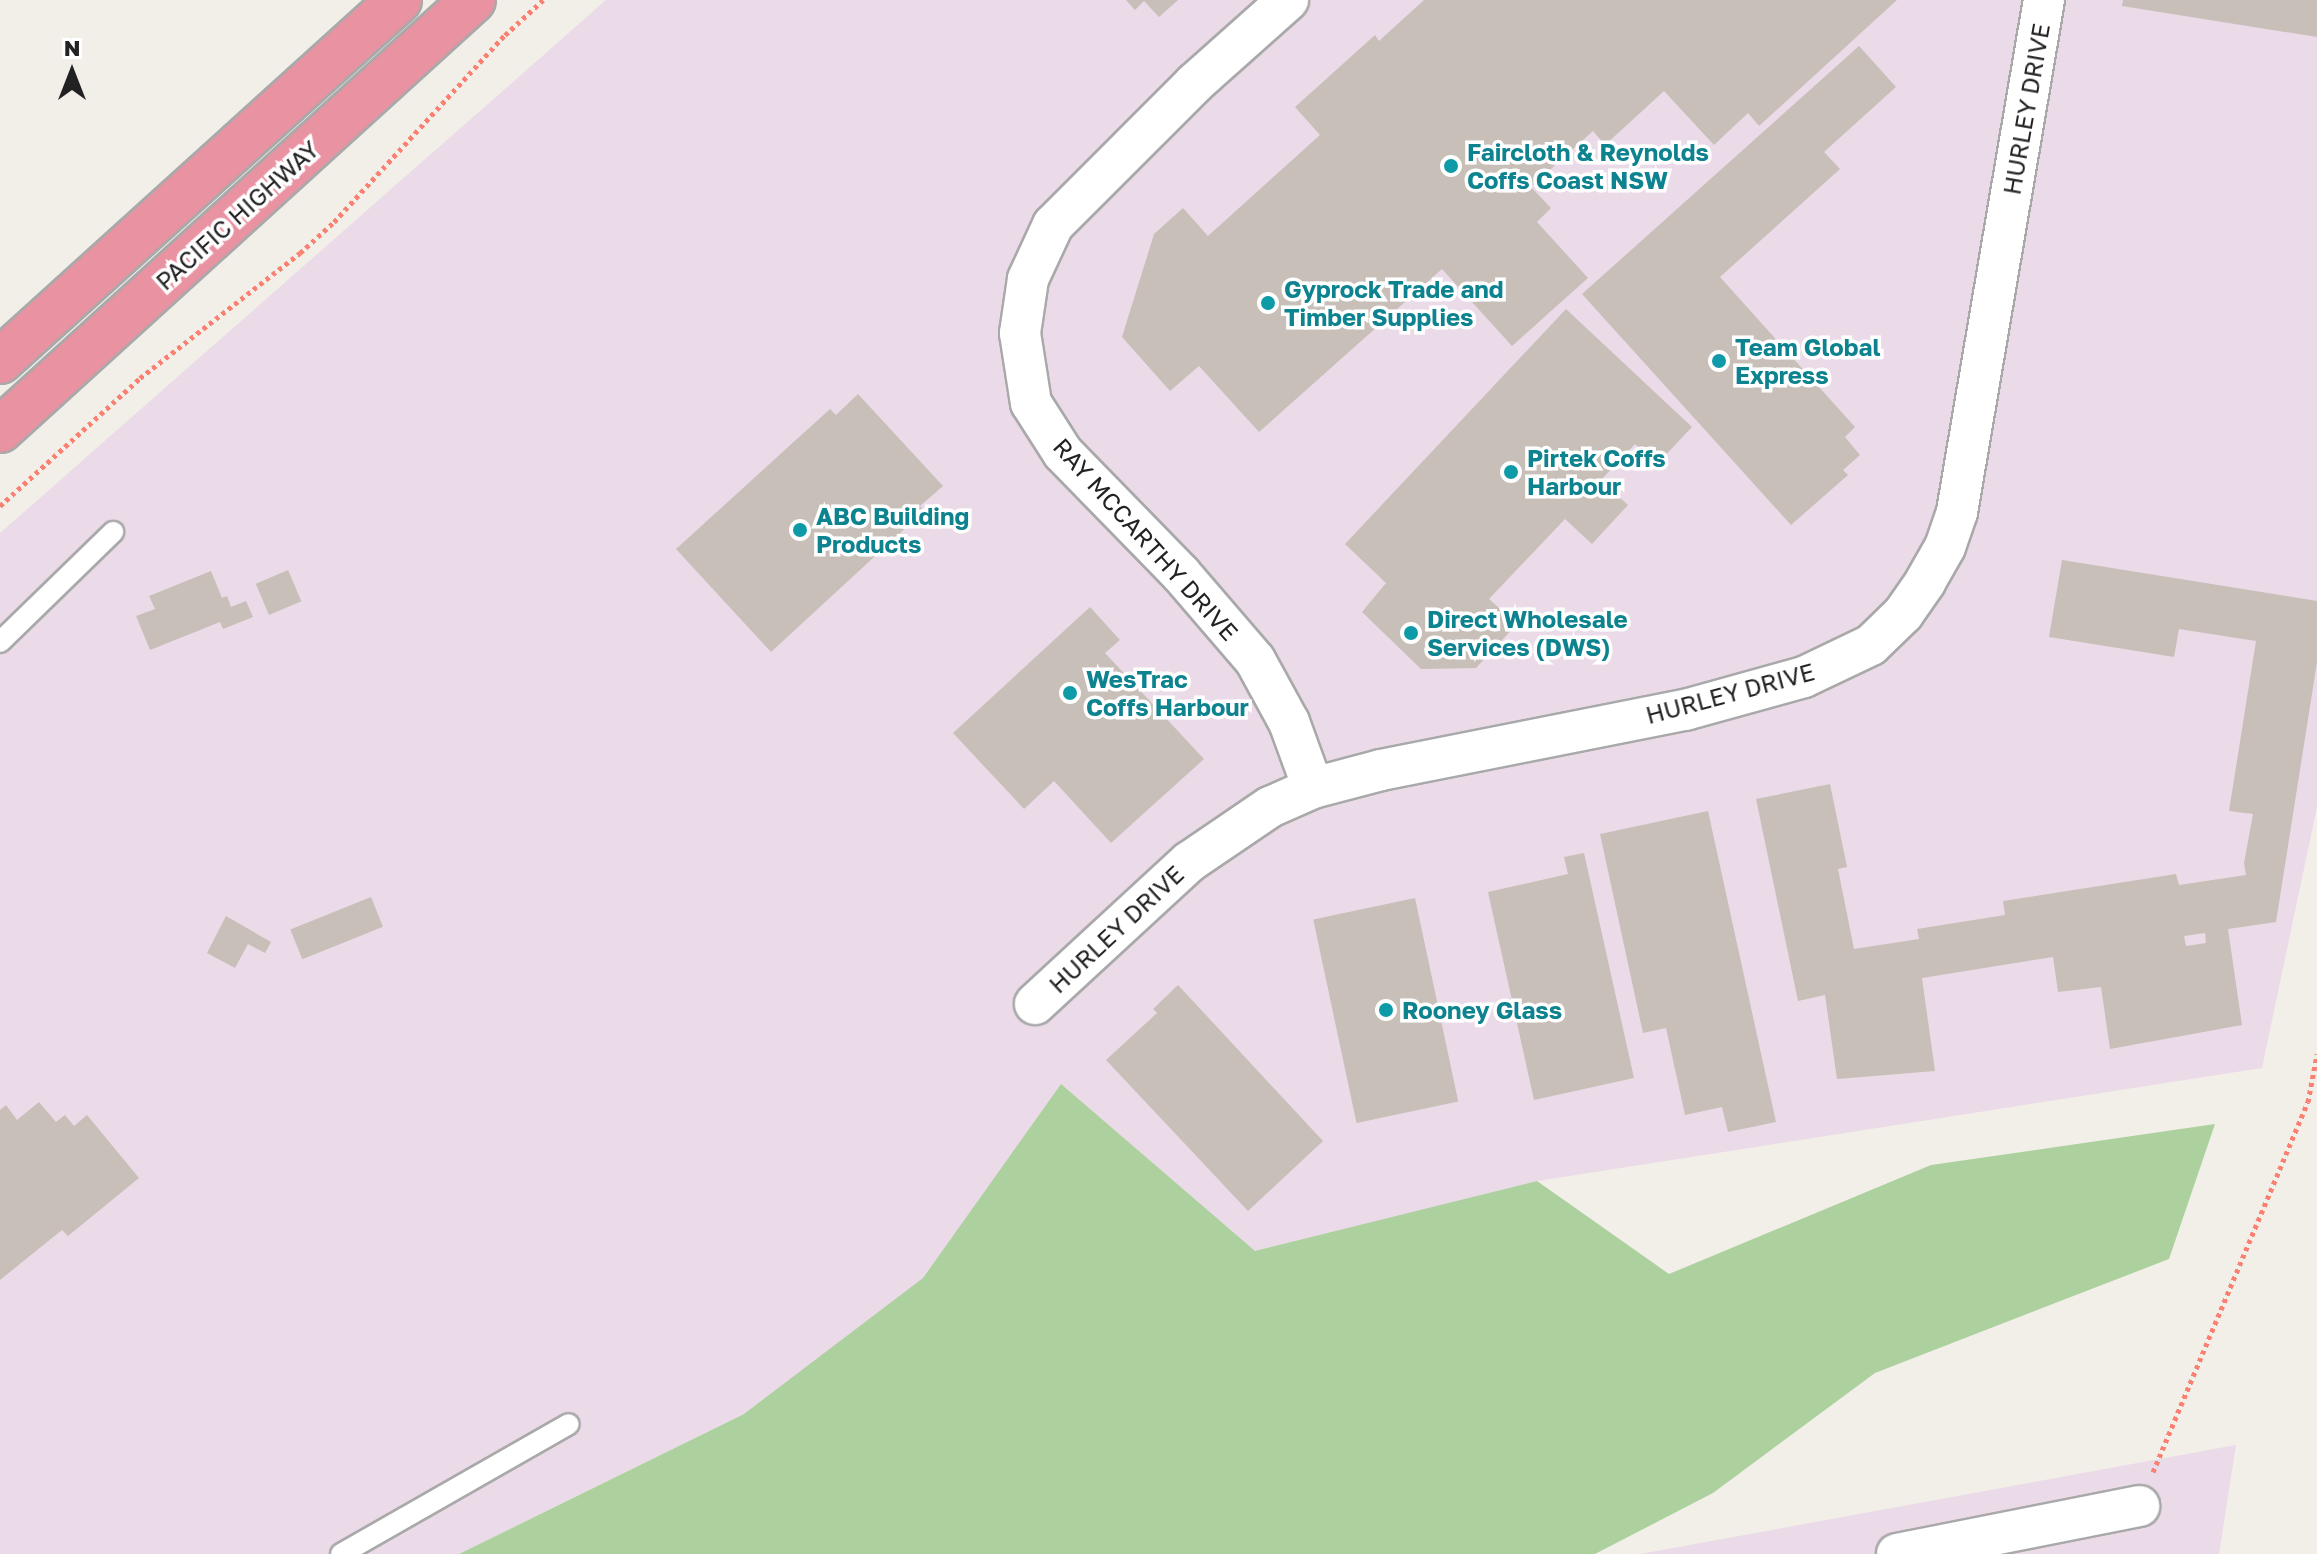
<!DOCTYPE html>
<html>
<head>
<meta charset="utf-8">
<style>
	body { margin:0 }
	#map { position:relative; width:2317px; height:1554px; overflow:hidden; background:#f2efe9; font-family:"Golos Text",sans-serif }
	div>[style] { position:absolute }
	.industrial>* { inset:0; background:#ebdbe8 }
	.forest>* { inset:0; background:#add19e }
	.building>* { inset:0; background:#c7bfb8; transform-origin:0 0 }
	.path>* { height:5px; margin-top:-2.5px; transform-origin:0; background:repeating-linear-gradient(90deg,#fa8072 0 4px,transparent 0 8px) }
	.roads { filter:drop-shadow(2px 0 #a9a9a9) drop-shadow(-2px 0 #a9a9a9) drop-shadow(0 2px #a9a9a9) drop-shadow(0 -2px #a9a9a9) }
	.lane>* { height:20px; margin:-10px; padding:0 10px; transform-origin:10px; border-radius:10px; background:#fff }
	.street>* { height:40px; margin:-20px; padding:0 20px; transform-origin:20px; border-radius:20px; background:#fff }
	.highway>* { height:44px; margin:-22px; padding:0 22px; transform-origin:22px; border-radius:22px; background:#e892a2 }
	.dots>* { width:22px; height:22px; translate:-50% -50%; box-sizing:border-box; border:4px solid #fff; border-radius:50% }
	span { translate:-50% -50%; white-space:nowrap; text-align:center; line-height:1.15; -webkit-text-stroke:7px #fff; paint-order:stroke }
	.street-label { font-size:24px; color:#222 }
	.culture-label { font-size:24px; color:#0d838f; font-weight:700 }
	.left { translate:0 -50%; text-align:left }
	.north { position:absolute; left:32px; top:32px; width:80px; height:80px; -webkit-text-stroke:6px #fff; paint-order:stroke; rotate:0deg; font-size:22px; font-weight:700; line-height:32px; text-align:center; color:#222 }
	.north::after { content:''; display:block; margin:auto; width:28px; height:36px; background:#222; clip-path:polygon(50% 0,100% 100%,50% 72%,0 100%) }
</style>
</head>
<body>
<div id="map">
	<div class="industrial">
		<i style="clip-path:polygon(606px 0,2317px 0,2317px 807px,2262px 1068px,1537px 1181px,1093px 1294px,744px 1414px,459px 1554px,0 1554px,0 533px)"></i>
		<i style="clip-path:polygon(2236px 1445px,2219px 1554px,1640px 1554px)"></i>
	</div>
	<div class="forest">
		<i style="clip-path:polygon(1061px 1084px,1255px 1251px,1537px 1181px,1669px 1274px,1931px 1165px,2215px 1124px,2169px 1259px,1875px 1373px,1713px 1493px,1595px 1554px,459px 1554px,744px 1414px,923px 1278px)"></i>
	</div>
	<div class="building">
		<i style="clip-path:polygon(1126px 0,1178px 0,1159px 17px,1144px 1px,1135px 10px)"></i>
		<i style="clip-path:polygon(1424px 0,1897px 0,1759px 126px,1748px 113px,1714px 145px,1664px 91px,1605px 145px,1593px 131px,1531px 187px,1551px 208px,1537px 222px,1588px 278px,1512px 346px,1442px 269px,1259px 432px,1199px 366px,1170px 391px,1122px 337px,1154px 234px,1183px 208px,1208px 236px,1320px 135px,1295px 107px,1375px 35px,1379px 41px)"></i>
		<i style="clip-path:polygon(2123px 0,2317px 0,2317px 37px,2122px 6px)"></i>
		<i style="clip-path:polygon(1859px 46px,1896px 87px,1824px 152px,1840px 169px,1720px 277px,1855px 427px,1845px 437px,1860px 455px,1843px 470px,1848px 475px,1791px 525px,1582px 294px)"></i>
		<i style="clip-path:polygon(1566px 309px,1692px 427px,1657px 464px,1635px 444px,1601px 480px,1628px 505px,1592px 544px,1565px 519px,1489px 599px,1517px 624px,1476px 668px,1421px 669px,1362px 612px,1386px 583px,1345px 544px)"></i>
		<i style="clip-path:polygon(858px 394px,943px 486px,920px 506px,924px 511px,771px 652px,676px 549px,830px 409px,836px 415px)"></i>
		<i style="clip-path:polygon(evenodd,2062px 560px,2317px 601px,2317px 662px,2276px 922px,2228px 929px,2242px 1025px,2110px 1049px,2101px 987px,2058px 992px,2053px 957px,1922px 978px,1935px 1071px,1837px 1079px,1825px 995px,1798px 1001px,1756px 799px,1830px 784px,1847px 867px,1838px 869px,1854px 949px,1919px 939px,1917px 929px,2005px 915px,2003px 901px,2176px 874px,2179px 885px,2246px 875px,2244px 863px,2253px 814px,2229px 811px,2256px 641px,2179px 629px,2174px 657px,2049px 637px,2062px 560px,2205px 933px,2206px 943px,2186px 946px,2184px 936px,2205px 933px)"></i>
		<i style="left:288px;top:570px;width:34px;height:35px;rotate:67deg"></i>
		<i style="clip-path:polygon(211px 571px,222px 598px,227px 596px,231px 607px,246px 601px,253px 617px,223px 629px,220px 622px,150px 650px,136px 616px,155px 609px,149px 596px)"></i>
		<i style="clip-path:polygon(1090px 607px,1120px 640px,1105px 653px,1204px 759px,1111px 843px,1054px 781px,1024px 809px,953px 733px)"></i>
		<i style="clip-path:polygon(1708px 811px,1776px 1122px,1728px 1132px,1722px 1107px,1685px 1115px,1666px 1028px,1643px 1033px,1600px 834px)"></i>
		<i style="clip-path:polygon(1584px 853px,1634px 1078px,1534px 1100px,1488px 892px,1568px 874px,1564px 857px)"></i>
		<i style="left:371px;top:897px;width:32px;height:87px;rotate:68deg"></i>
		<i style="left:1415px;top:898px;width:208px;height:104px;rotate:78deg"></i>
		<i style="clip-path:polygon(226px 916px,271px 942px,265px 953px,248px 944px,235px 968px,207px 953px)"></i>
		<i style="clip-path:polygon(1178px 985px,1323px 1141px,1248px 1211px,1106px 1060px,1157px 1013px,1153px 1009px)"></i>
		<i style="clip-path:polygon(39px 1102px,56px 1122px,65px 1115px,74px 1126px,87px 1115px,139px 1178px,68px 1236px,62px 1230px,0 1280px,0 1110px,6px 1105px,17px 1120px)"></i>
	</div>
	<div class="path">
		<i style="left:0;top:506px;width:190px;rotate:-42.4deg"></i>
		<i style="left:140px;top:378px;width:203px;rotate:-38deg"></i>
		<i style="left:300px;top:253px;width:46px;rotate:-42.4deg"></i>
		<i style="left:334px;top:222px;width:253px;rotate:-47.6deg"></i>
		<i style="left:505px;top:35px;width:52px;rotate:-42.6deg"></i>
		<i style="left:2153px;top:1472px;width:401px;rotate:-67.3deg"></i>
		<i style="left:2308px;top:1102px;width:49px;rotate:-79.4deg"></i>
	</div>
	<div class="roads">
		<div class="lane">
			<i style="left:0;top:642px;width:158px;rotate:-44.2deg"></i>
			<i style="left:341px;top:1554px;width:262px;rotate:-29.7deg"></i>
		</div>
		<div class="street">
			<i style="left:1288px;top:0;width:125px;rotate:138.3deg"></i>
			<i style="left:1195px;top:83px;width:201px;rotate:135deg"></i>
			<i style="left:1053px;top:225px;width:60px;rotate:114.8deg"></i>
			<i style="left:1028px;top:279px;width:55px;rotate:98.4deg"></i>
			<i style="left:1020px;top:333px;width:71px;rotate:81.1deg"></i>
			<i style="left:1031px;top:403px;width:59px;rotate:57.4deg"></i>
			<i style="left:1063px;top:453px;width:169px;rotate:45.7deg"></i>
			<i style="left:1181px;top:574px;width:113px;rotate:49.3deg"></i>
			<i style="left:1255px;top:660px;width:71px;rotate:61.3deg"></i>
			<i style="left:1289px;top:722px;width:70px;rotate:70deg"></i>
			<i style="left:1035px;top:1004px;width:209px;rotate:-42.7deg"></i>
			<i style="left:1189px;top:862px;width:98px;rotate:-34.2deg"></i>
			<i style="left:1270px;top:807px;width:47px;rotate:-23.8deg"></i>
			<i style="left:1313px;top:788px;width:70px;rotate:-14.8deg"></i>
			<i style="left:1381px;top:770px;width:310px;rotate:-11.2deg"></i>
			<i style="left:1685px;top:710px;width:123px;rotate:-15.5deg"></i>
			<i style="left:1804px;top:677px;width:74px;rotate:-25.5deg"></i>
			<i style="left:1871px;top:645px;width:45px;rotate:-44.1deg"></i>
			<i style="left:1903px;top:614px;width:39px;rotate:-55deg"></i>
			<i style="left:1925px;top:582px;width:40px;rotate:-60.3deg"></i>
			<i style="left:1945px;top:547px;width:37px;rotate:-71deg"></i>
			<i style="left:1957px;top:512px;width:519px;rotate:-80.36deg"></i>
			<i style="left:1897px;top:1554px;width:247px;rotate:-11.2deg"></i>
		</div>
		<div class="highway">
			<i style="left:0;top:361px;width:538px;rotate:-42.14deg"></i>
			<i style="left:0;top:430px;width:639px;rotate:-42.27deg"></i>
		</div>
	</div>
	<div class="dots">
		<i style="left:1451px;top:166px;background:#0f9aa8"></i>
		<i style="left:1268px;top:303px;background:#0f9aa8"></i>
		<i style="left:1719px;top:361px;background:#0f9aa8"></i>
		<i style="left:1511px;top:472px;background:#0f9aa8"></i>
		<i style="left:800px;top:530px;background:#0f9aa8"></i>
		<i style="left:1411px;top:633px;background:#0f9aa8"></i>
		<i style="left:1070px;top:693px;background:#0f9aa8"></i>
		<i style="left:1386px;top:1010px;background:#0f9aa8"></i>
	</div>
	<div class="street-label">
		<span style="left:2026px;top:109px;rotate:-80deg">HURLEY DRIVE</span>
		<span style="left:237px;top:215px;rotate:-42deg">PACIFIC HIGHWAY</span>
		<span style="left:1146px;top:539px;rotate:48deg">RAY MCCARTHY DRIVE</span>
		<span style="left:1730px;top:693px;rotate:-15deg">HURLEY DRIVE</span>
		<span style="left:1116px;top:929px;rotate:-43deg">HURLEY DRIVE</span>
	</div>
	<div class="culture-label">
		<span class="left" style="left:1467px;top:166px">Faircloth &amp; Reynolds<br>Coffs Coast NSW</span>
		<span class="left" style="left:1284px;top:303px">Gyprock Trade and<br>Timber Supplies</span>
		<span class="left" style="left:1735px;top:361px">Team Global<br>Express</span>
		<span class="left" style="left:1527px;top:472px">Pirtek Coffs<br>Harbour</span>
		<span class="left" style="left:816px;top:530px">ABC Building<br>Products</span>
		<span class="left" style="left:1427px;top:633px">Direct Wholesale<br>Services (DWS)</span>
		<span class="left" style="left:1086px;top:693px">WesTrac<br>Coffs Harbour</span>
		<span class="left" style="left:1402px;top:1010px">Rooney Glass</span>
	</div>
	<div class="north">N</div>
</div>
</body>
</html>
